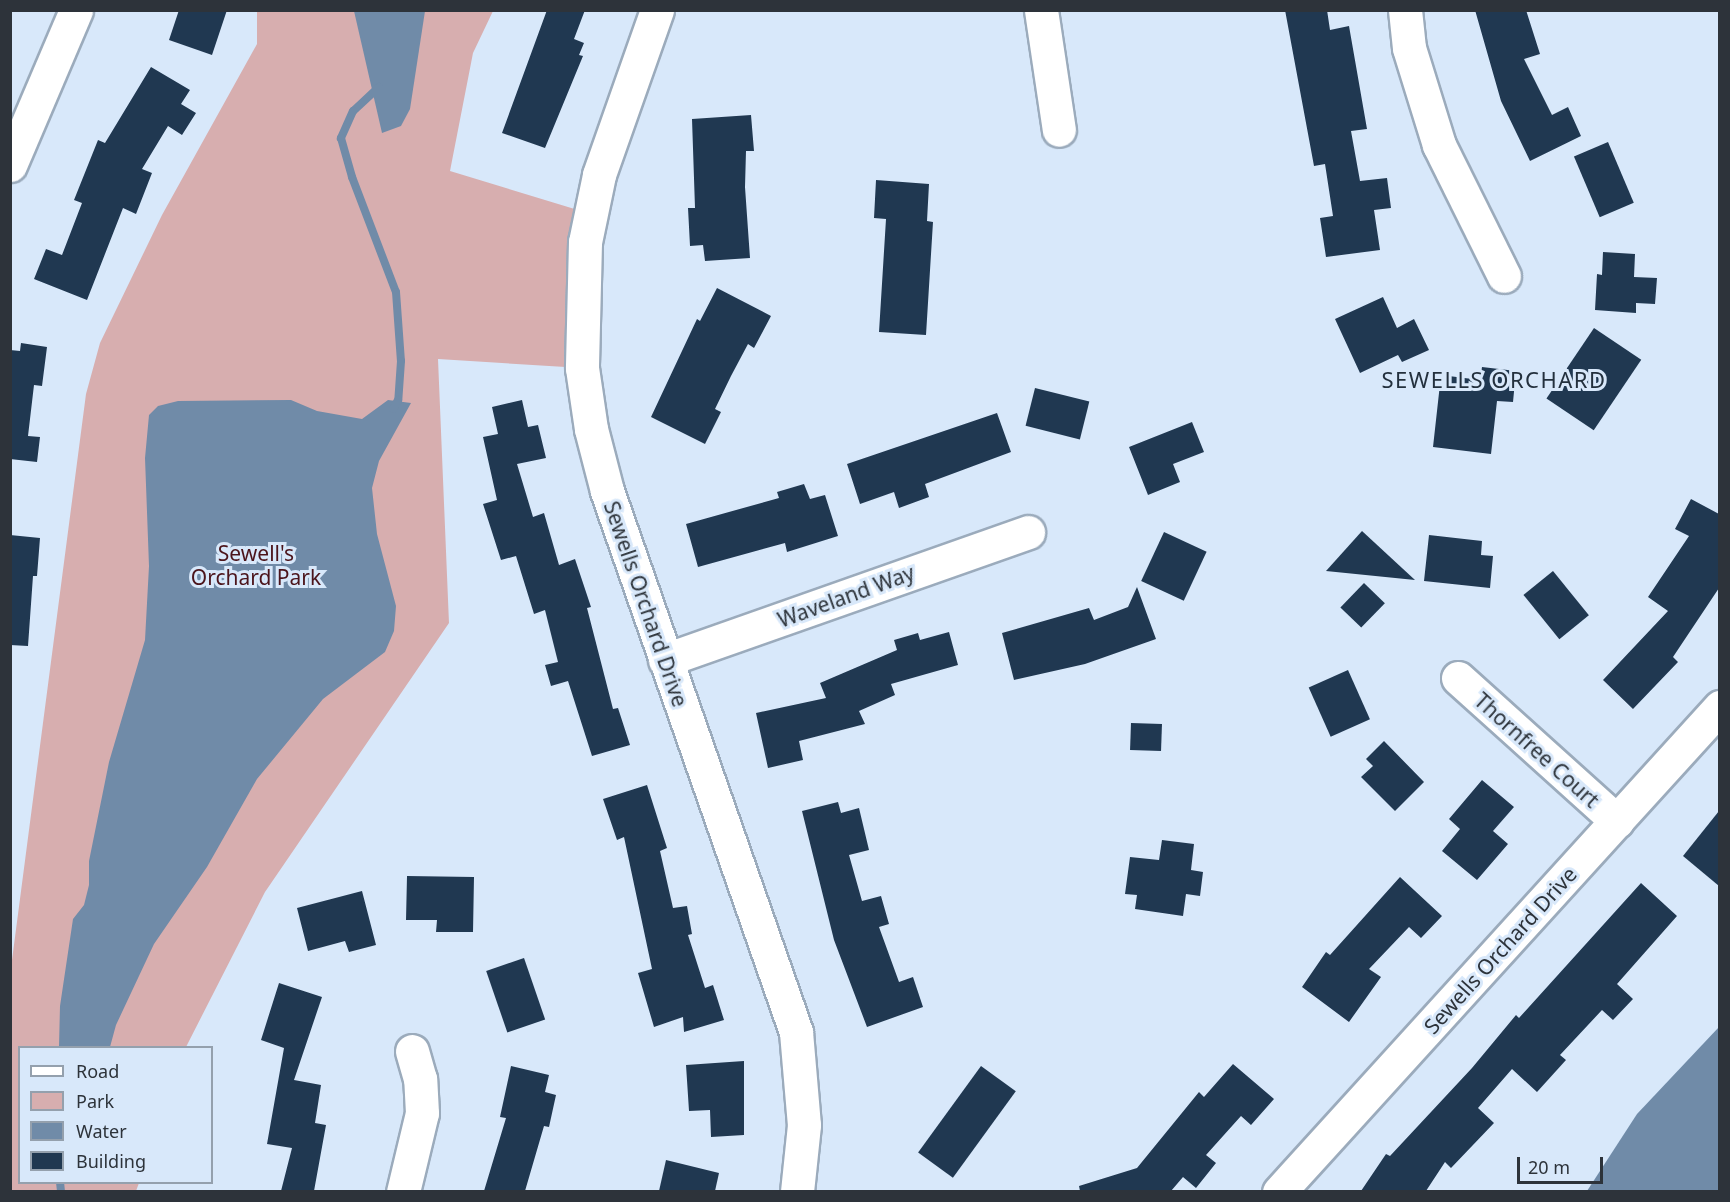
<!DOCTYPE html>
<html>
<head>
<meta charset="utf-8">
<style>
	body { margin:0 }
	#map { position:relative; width:1730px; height:1202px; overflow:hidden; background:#d8e8fa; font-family:"Noto Sans",sans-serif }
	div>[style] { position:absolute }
	.green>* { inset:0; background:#d7aeaf }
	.water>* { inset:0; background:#708ba8 }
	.stream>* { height:8px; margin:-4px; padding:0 4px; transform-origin:4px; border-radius:4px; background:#708ba8 }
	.building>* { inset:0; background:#203851; transform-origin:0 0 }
	.roads { filter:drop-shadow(2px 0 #9babbc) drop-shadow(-2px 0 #9babbc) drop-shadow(0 2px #9babbc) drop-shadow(0 -2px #9babbc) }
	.minor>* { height:33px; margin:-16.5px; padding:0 16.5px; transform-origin:16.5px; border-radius:16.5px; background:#fff }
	span { translate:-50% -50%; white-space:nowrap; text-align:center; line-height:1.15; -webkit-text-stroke:6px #d8e8fa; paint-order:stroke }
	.park-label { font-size:21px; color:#4b141b }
	.street-label { font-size:21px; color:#2d333a }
	.neighbourhood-label { font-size:22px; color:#23303d; letter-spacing:1.5px }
	.frame { position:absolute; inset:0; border:12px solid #2d333a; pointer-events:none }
	.legend { position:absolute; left:18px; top:1046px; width:195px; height:138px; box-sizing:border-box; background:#d8e8fa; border:2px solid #94a0ad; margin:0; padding:8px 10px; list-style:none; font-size:18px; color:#2d333a }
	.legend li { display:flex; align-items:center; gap:12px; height:30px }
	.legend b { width:30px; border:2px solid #94a0ad }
	.scale { position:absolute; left:1517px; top:1157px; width:86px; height:27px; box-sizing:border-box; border:3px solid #2d333a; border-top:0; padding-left:8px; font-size:18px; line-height:21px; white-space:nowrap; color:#2d333a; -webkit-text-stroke:4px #d8e8fa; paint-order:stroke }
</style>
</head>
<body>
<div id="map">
	<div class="green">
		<i style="clip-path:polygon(257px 11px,493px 11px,473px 53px,450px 171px,591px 214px,582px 368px,438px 359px,449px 623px,265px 892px,186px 1047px,20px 1048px,20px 1182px,139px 1183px,136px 1191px,11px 1192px,12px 960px,86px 394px,100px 343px,162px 215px,257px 44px)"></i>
	</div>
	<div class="water">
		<i style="clip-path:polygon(354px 11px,425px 11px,410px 109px,401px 126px,382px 133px)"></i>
		<i style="clip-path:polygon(291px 400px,317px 411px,362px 419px,388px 400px,411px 403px,379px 461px,372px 488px,377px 534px,396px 606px,394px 631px,385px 652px,323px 699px,257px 779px,207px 867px,154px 944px,116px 1025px,110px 1047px,59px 1047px,60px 1006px,73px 919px,84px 905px,89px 885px,89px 861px,109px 762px,145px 640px,149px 566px,145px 458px,149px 415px,158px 406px,178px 401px)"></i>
		<i style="clip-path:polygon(1719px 1027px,1719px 1191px,1587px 1191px,1637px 1114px)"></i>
	</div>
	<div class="stream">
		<i style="left:379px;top:87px;width:35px;rotate:137deg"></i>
		<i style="left:353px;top:111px;width:30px;rotate:114deg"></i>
		<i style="left:341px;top:138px;width:41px;rotate:74.2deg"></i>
		<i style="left:352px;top:177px;width:123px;rotate:69.1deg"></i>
		<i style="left:396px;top:292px;width:69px;rotate:85.9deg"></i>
		<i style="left:401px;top:361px;width:39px;rotate:94deg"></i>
		<i style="left:398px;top:400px;width:10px;rotate:119deg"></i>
		<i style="left:60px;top:1182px;width:10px;rotate:84deg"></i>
	</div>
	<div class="building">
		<i style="clip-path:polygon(179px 10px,227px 10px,212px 55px,169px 40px)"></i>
		<i style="clip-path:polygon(547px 10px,585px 10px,574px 39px,584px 43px,579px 55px,583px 56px,545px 148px,502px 133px)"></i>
		<i style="clip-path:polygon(1285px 10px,1327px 10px,1330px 30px,1349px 26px,1367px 129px,1351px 131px,1360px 181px,1387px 178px,1391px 208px,1374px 210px,1380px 250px,1326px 257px,1320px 218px,1333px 216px,1325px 164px,1314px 166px)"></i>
		<i style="clip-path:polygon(1475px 10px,1526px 10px,1540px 54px,1524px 59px,1552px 115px,1568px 107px,1581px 136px,1530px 161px,1501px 101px)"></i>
		<i style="clip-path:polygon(151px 67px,190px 90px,181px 104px,196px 113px,182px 135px,168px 126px,142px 169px,152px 173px,136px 214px,123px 208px,87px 300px,34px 279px,46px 249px,62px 255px,82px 203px,74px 200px,98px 140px,105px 143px)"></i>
		<i style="clip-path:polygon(751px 115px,754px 151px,746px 151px,745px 187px,750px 258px,705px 261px,703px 245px,690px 246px,688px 208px,695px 208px,692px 119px)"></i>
		<i style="left:1608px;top:142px;width:66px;height:37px;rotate:67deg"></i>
		<i style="clip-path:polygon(876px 180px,929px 184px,927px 221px,933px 222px,926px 335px,879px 332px,886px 219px,874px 218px)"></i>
		<i style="clip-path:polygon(1603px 252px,1635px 254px,1634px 277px,1657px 278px,1655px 304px,1636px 303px,1636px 313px,1595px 310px,1597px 274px,1602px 275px)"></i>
		<i style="clip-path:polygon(717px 288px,771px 316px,754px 348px,748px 344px,731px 376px,715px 409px,721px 412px,705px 444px,651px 417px,697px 319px,700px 321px)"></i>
		<i style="clip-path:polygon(1383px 297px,1397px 328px,1414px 319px,1429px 350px,1402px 362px,1398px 355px,1360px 373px,1335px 319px)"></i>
		<i style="left:1594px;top:328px;width:57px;height:85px;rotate:34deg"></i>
		<i style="clip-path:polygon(21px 343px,47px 347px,42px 386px,34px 385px,28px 436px,40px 437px,37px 462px,10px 459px,10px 350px,20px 351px)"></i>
		<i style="clip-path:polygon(1482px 367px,1516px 371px,1513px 402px,1497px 401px,1491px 454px,1433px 447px,1441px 375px,1480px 380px)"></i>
		<i style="left:1035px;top:388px;width:56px;height:39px;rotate:14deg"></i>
		<i style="clip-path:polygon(522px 400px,528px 427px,538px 425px,546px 458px,517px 464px,533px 517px,544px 513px,559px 565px,575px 559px,591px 607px,587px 608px,613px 709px,618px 708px,630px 745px,592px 756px,568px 681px,551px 686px,545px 665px,558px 662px,545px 610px,534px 614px,516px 556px,501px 560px,483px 504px,497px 500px,483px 437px,498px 434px,492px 407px)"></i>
		<i style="clip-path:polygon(997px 413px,1011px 452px,925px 484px,929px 497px,899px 508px,894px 492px,860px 504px,847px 464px)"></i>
		<i style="clip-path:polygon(1192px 422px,1204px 452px,1173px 464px,1180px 482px,1148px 495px,1129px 447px)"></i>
		<i style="clip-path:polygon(804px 484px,810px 499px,825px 495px,838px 536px,787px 552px,785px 543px,698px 567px,686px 524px,779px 498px,777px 492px)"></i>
		<i style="clip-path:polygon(1691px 499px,1719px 514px,1719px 588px,1673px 657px,1678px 662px,1633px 709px,1603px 680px,1668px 611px,1648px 597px,1689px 536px,1675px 529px)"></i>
		<i style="clip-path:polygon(1362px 531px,1415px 580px,1326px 571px)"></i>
		<i style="left:1164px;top:532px;width:47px;height:54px;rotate:25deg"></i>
		<i style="clip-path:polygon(10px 535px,40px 538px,37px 576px,33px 576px,28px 646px,10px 645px)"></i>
		<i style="clip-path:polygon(1429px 535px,1482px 541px,1481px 555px,1493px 556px,1490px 588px,1424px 581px)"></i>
		<i style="left:1553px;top:571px;width:57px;height:38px;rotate:51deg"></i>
		<i style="left:1364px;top:583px;width:29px;height:34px;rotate:44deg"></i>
		<i style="clip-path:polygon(1137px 587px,1156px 639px,1085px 664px,1014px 680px,1002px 633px,1089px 608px,1094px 620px,1128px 607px)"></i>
		<i style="clip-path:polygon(949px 632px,958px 665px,891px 684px,895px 695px,859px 711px,865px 724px,799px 741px,803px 760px,768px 768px,756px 713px,826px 698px,820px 683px,897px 650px,894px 640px,918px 633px,920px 640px)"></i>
		<i style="left:1348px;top:670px;width:54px;height:43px;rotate:66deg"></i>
		<i style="left:1131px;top:723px;width:31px;height:27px;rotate:2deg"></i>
		<i style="clip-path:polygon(1384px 741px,1424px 782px,1395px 811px,1361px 777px,1373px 766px,1366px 759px)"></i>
		<i style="clip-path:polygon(1482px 780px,1514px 807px,1493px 831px,1508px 844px,1477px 880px,1442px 851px,1460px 829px,1449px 819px)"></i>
		<i style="clip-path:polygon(647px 785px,667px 848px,660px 851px,673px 908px,687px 906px,692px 934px,688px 935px,705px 988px,713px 985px,724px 1020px,684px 1032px,683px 1017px,654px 1027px,638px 973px,652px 969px,624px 837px,617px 840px,603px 799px)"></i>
		<i style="clip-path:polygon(838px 802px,841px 813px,859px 808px,869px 850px,849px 855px,862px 901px,881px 896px,889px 924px,879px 927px,899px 982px,913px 977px,923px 1007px,867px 1027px,834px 940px,802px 811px)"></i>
		<i style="clip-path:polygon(1719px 811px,1719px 886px,1683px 856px)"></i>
		<i style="clip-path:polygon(1162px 840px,1194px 844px,1191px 870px,1203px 872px,1200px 896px,1186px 894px,1183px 916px,1135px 909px,1137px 895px,1125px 894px,1130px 857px,1159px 860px)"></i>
		<i style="clip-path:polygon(407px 876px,474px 877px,473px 932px,436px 932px,437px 920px,406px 920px)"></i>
		<i style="clip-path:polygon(1400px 877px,1442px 916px,1421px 938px,1409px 927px,1369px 969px,1381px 977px,1349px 1022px,1302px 987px,1326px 952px,1330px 955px)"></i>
		<i style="clip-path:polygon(1641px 883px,1677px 916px,1617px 984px,1633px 999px,1613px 1020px,1602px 1010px,1560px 1055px,1566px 1060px,1537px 1092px,1512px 1069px,1478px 1108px,1494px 1123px,1451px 1168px,1445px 1162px,1426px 1191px,1361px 1191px,1386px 1154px,1390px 1156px,1472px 1068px,1516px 1015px,1519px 1018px)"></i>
		<i style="clip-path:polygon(362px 891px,376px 945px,349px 952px,345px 941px,308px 951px,297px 908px)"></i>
		<i style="left:524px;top:958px;width:65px;height:40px;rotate:71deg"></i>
		<i style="clip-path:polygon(279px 983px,322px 997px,294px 1080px,321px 1085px,315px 1123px,326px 1125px,314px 1191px,281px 1191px,292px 1148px,267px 1144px,284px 1048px,261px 1040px)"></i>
		<i style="clip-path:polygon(744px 1061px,744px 1135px,711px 1137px,710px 1110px,689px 1111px,686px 1065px)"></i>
		<i style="clip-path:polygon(1233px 1064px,1274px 1099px,1251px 1125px,1241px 1116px,1206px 1155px,1216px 1163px,1196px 1188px,1183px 1177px,1171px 1191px,1080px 1191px,1079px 1186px,1137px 1168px,1199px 1092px,1204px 1097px)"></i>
		<i style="clip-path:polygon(511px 1066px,549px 1075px,545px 1092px,556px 1095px,549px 1127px,544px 1126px,525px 1191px,484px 1191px,506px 1118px,500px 1117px)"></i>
		<i style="left:981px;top:1066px;width:43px;height:107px;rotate:36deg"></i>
		<i style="clip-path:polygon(666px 1160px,719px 1173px,715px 1191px,659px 1191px)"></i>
	</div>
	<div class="roads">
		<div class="minor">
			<i style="left:657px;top:10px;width:175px;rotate:109.4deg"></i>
			<i style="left:599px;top:175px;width:68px;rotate:101.8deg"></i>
			<i style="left:585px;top:242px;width:126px;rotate:91.4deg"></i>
			<i style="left:582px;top:368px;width:62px;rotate:81.6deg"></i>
			<i style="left:591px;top:429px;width:64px;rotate:75.5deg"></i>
			<i style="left:607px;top:491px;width:573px;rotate:70.74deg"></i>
			<i style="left:796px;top:1032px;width:93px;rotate:85.1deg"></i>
			<i style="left:804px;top:1125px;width:67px;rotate:96deg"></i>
			<i style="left:1041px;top:10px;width:121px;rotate:81.5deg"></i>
			<i style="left:1405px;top:10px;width:38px;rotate:84deg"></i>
			<i style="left:1409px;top:48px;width:102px;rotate:72.8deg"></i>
			<i style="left:1439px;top:145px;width:146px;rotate:63.6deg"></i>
			<i style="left:10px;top:165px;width:168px;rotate:-66.9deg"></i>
			<i style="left:665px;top:660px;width:385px;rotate:-19.4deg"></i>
			<i style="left:1458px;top:678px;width:214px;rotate:42deg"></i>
			<i style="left:403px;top:1192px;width:81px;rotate:-76.5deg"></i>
			<i style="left:422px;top:1113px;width:34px;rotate:-93deg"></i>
			<i style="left:420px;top:1079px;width:29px;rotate:-106deg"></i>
			<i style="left:1279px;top:1192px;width:656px;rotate:-47.72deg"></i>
		</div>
	</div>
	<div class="park-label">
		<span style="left:256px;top:565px">Sewell's<br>Orchard Park</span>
	</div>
	<div class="street-label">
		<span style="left:846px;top:596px;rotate:-20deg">Waveland Way</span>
		<span style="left:646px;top:604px;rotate:71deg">Sewells Orchard Drive</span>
		<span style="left:1537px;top:750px;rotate:42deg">Thornfree Court</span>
		<span style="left:1500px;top:950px;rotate:-48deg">Sewells Orchard Drive</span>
	</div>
	<div class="neighbourhood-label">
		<span style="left:1494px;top:380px">SEWELLS ORCHARD</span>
	</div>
	<div class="frame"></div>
	<ul class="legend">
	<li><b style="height:8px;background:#fff"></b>Road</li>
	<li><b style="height:16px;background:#d7aeaf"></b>Park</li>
	<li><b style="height:16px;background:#708ba8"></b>Water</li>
	<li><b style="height:16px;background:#203851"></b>Building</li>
	</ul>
	<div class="scale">20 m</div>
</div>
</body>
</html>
